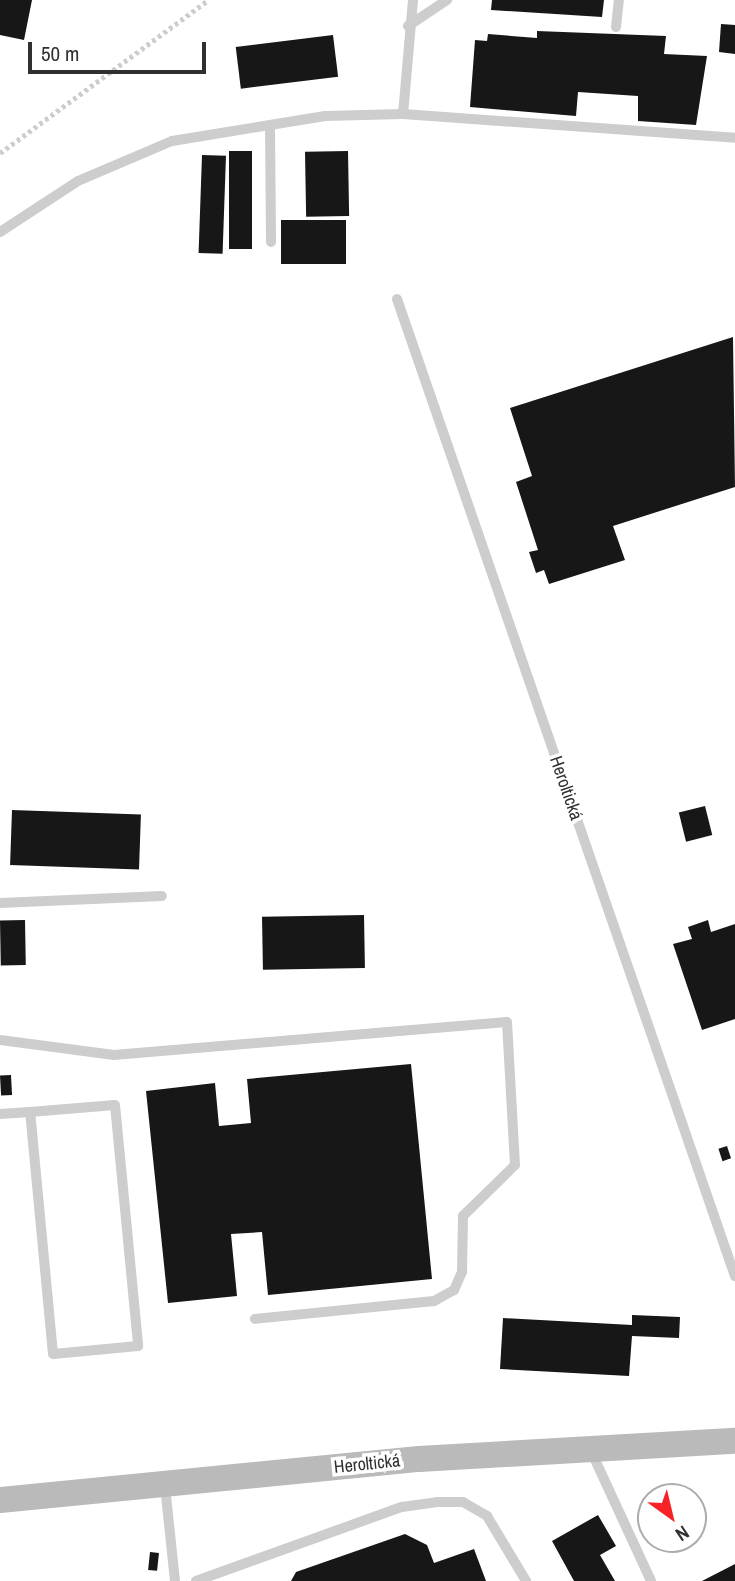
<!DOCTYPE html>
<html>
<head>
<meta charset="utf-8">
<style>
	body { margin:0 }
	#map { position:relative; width:735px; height:1581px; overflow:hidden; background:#fff; font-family:"Archivo Narrow",sans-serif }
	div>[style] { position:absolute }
	.building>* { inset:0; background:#171717; transform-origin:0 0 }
	.path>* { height:4.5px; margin-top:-2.25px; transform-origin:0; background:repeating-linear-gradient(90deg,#cdcdcd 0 3.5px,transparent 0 7px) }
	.lane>* { height:10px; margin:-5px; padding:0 5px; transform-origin:5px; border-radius:5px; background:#cdcdcd }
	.secondary>* { height:26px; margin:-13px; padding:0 13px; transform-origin:13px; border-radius:13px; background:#bababa }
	span { translate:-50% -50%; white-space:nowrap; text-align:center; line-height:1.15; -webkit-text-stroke:7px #fff; paint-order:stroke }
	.street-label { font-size:18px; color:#303030 }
	.north { position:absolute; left:637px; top:1483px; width:70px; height:70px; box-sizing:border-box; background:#fff; border:2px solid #acacac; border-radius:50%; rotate:146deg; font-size:19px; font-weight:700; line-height:28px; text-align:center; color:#303030 }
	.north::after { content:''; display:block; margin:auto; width:24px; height:32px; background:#f72228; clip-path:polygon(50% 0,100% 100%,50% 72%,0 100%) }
	.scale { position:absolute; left:28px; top:42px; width:178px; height:32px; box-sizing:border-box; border:4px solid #303030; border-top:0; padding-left:9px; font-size:21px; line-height:24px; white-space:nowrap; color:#303030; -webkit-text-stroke:5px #fff; paint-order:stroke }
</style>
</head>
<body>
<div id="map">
	<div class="building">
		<i style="clip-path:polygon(0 0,32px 0,24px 40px,0 35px)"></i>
		<i style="clip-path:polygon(492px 0,604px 0,602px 17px,491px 10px)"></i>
		<i style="clip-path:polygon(721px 24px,735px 25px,735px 54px,719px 52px)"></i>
		<i style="clip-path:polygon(537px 31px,666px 36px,664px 54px,707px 56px,696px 125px,638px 121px,638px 96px,578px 92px,576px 116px,470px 107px,475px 40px,487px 41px,488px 34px,537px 38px)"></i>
		<i style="left:333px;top:35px;width:42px;height:98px;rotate:83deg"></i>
		<i style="left:229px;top:151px;width:23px;height:98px"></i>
		<i style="left:348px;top:151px;width:65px;height:43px;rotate:89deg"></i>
		<i style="left:202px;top:155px;width:24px;height:98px;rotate:2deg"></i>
		<i style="left:281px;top:220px;width:65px;height:44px"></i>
		<i style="clip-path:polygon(733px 337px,735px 487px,613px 526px,625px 560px,549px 584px,544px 570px,536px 573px,529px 552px,538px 550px,516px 482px,532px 476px,510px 408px)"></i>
		<i style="left:705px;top:806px;width:30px;height:27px;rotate:76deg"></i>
		<i style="left:12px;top:810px;width:129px;height:55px;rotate:2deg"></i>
		<i style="left:364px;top:915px;width:53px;height:102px;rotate:89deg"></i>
		<i style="left:25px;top:920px;width:45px;height:25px;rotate:89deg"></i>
		<i style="clip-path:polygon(708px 920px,711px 932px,735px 924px,735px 1019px,702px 1030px,673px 944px,692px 939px,688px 927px)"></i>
		<i style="clip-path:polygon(411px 1064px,432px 1279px,268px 1295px,262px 1232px,231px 1234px,237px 1296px,168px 1303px,146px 1091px,215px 1083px,219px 1126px,251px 1123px,247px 1079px)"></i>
		<i style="left:11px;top:1075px;width:20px;height:11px;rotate:87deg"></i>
		<i style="left:727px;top:1146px;width:13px;height:9px;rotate:72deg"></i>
		<i style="clip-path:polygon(632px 1315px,680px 1317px,679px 1338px,632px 1336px,629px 1376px,500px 1369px,503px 1318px,632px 1325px)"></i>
		<i style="clip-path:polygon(598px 1515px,616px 1546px,600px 1555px,615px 1581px,574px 1581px,552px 1541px)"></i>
		<i style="clip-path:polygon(405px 1534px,427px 1545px,434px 1563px,474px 1549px,486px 1581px,291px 1581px,296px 1572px)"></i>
		<i style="left:150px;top:1552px;width:9px;height:18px;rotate:6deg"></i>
		<i style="clip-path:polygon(735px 1564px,735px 1581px,702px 1581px)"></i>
	</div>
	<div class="path">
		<i style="left:0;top:153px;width:258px;rotate:-36.3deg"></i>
	</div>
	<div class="lane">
		<i style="left:413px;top:0;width:114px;rotate:95deg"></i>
		<i style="left:403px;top:114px;width:333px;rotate:4.1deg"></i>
		<i style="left:408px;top:26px;width:47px;rotate:-33.7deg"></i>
		<i style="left:616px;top:27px;width:27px;rotate:-84deg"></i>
		<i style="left:270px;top:125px;width:117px;rotate:89.5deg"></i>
		<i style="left:0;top:232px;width:93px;rotate:-33.2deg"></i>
		<i style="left:78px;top:181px;width:102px;rotate:-23.1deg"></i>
		<i style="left:172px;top:141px;width:155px;rotate:-9.3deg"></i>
		<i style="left:325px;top:116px;width:78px;rotate:-1.5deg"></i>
		<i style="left:397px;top:299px;width:1034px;rotate:70.92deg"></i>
		<i style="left:0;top:903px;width:162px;rotate:-2.5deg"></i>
		<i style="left:0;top:1040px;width:115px;rotate:7.5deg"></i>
		<i style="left:114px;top:1055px;width:394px;rotate:-4.8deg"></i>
		<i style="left:507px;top:1022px;width:143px;rotate:86.8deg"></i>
		<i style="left:515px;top:1165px;width:73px;rotate:135.6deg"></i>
		<i style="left:463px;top:1216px;width:56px;rotate:91deg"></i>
		<i style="left:462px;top:1272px;width:20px;rotate:114deg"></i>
		<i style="left:454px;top:1290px;width:23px;rotate:151deg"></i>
		<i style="left:434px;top:1301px;width:180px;rotate:174.3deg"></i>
		<i style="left:0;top:1114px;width:30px;rotate:-4deg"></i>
		<i style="left:30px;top:1112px;width:85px;rotate:-4.7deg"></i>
		<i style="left:115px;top:1105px;width:242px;rotate:84.5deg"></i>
		<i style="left:138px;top:1346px;width:85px;rotate:174.6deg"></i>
		<i style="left:53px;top:1354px;width:243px;rotate:-95.4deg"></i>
		<i style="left:591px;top:1451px;width:143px;rotate:65.2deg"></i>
		<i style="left:165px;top:1486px;width:96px;rotate:84deg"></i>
		<i style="left:196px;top:1581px;width:219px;rotate:-19.8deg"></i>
		<i style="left:402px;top:1507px;width:35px;rotate:-8deg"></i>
		<i style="left:437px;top:1502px;width:26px"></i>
		<i style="left:463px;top:1502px;width:28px;rotate:30deg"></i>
		<i style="left:487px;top:1516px;width:76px;rotate:59deg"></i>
	</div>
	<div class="secondary">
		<i style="left:0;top:1500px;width:421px;rotate:-5.6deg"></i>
		<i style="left:419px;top:1459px;width:317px;rotate:-3.3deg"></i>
	</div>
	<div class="street-label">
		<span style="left:566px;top:788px;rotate:71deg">Heroltická</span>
		<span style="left:367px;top:1464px;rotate:-6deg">Heroltická</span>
	</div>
	<div class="north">N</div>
	<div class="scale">50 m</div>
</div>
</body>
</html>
